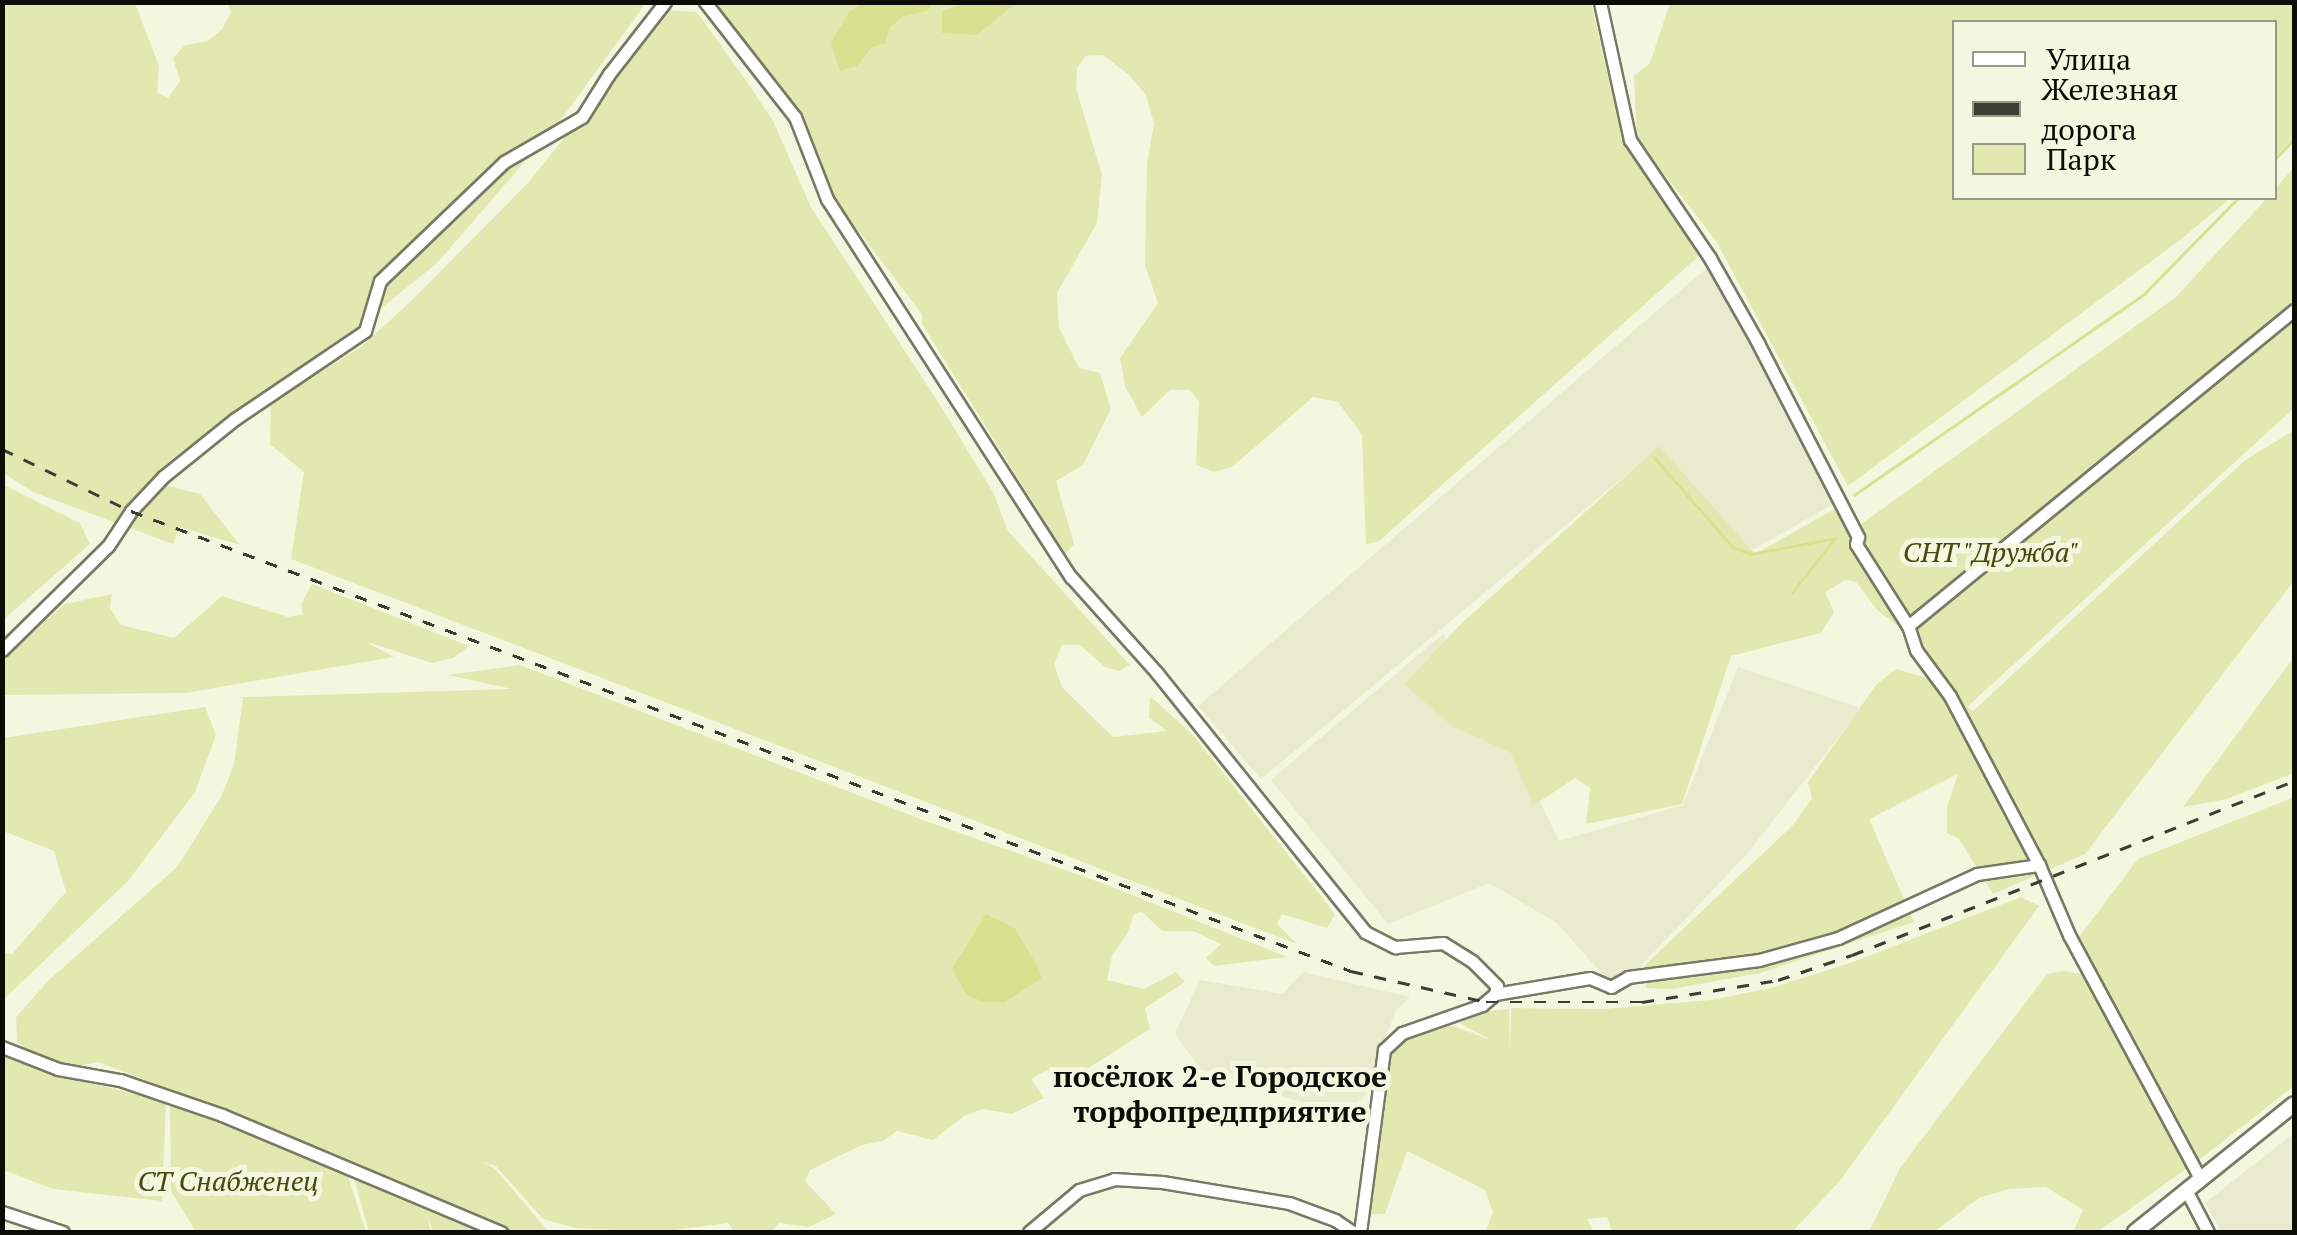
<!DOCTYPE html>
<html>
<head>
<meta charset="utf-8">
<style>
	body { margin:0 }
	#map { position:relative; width:2297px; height:1235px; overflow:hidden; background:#f4f7e0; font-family:"PT Serif",serif }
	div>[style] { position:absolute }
	.built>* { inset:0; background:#e8ebce }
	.green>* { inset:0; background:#e2e9b0 }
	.water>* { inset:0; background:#d8e190 }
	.stream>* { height:2.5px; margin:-1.25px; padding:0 1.25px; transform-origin:1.25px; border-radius:1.25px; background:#d8e190 }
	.roads { filter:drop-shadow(2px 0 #787a66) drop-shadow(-2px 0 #787a66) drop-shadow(0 2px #787a66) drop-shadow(0 -2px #787a66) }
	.minor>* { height:11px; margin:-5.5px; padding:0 5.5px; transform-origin:5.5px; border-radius:5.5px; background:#fff }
	.major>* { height:14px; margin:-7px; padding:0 7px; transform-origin:7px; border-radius:7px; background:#fff }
	.rail>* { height:2.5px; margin-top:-1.25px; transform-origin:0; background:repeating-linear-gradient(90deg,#3c3d33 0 12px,transparent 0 24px) }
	span { translate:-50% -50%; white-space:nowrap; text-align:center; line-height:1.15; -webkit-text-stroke:10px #f4f7e0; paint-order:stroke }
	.park-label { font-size:28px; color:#474b0d; font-style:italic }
	.neighbourhood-label { font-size:30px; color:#0c0d06; font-weight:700 }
	.frame { position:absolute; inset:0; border:5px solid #0c0d06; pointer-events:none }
	.legend { position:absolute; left:1952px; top:20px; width:325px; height:180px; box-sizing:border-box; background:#f4f7e0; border:2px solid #979989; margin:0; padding:12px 18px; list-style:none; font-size:30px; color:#0c0d06 }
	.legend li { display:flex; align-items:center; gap:20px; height:50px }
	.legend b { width:50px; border:2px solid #979989 }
</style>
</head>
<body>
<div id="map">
	<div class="built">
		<i style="clip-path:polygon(1709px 266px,1837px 502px,1747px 553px,1657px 449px,1261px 779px,1198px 706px)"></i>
		<i style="clip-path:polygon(1443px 634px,1493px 705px,1559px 841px,1683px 805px,1738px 667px,1858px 707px,1857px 713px,1747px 854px,1637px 970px,1610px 983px,1557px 923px,1489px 883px,1388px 924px,1271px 780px)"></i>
		<i style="clip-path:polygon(1303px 972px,1410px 997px,1396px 1010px,1363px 1099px,1334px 1113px,1200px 1069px,1175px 1033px,1200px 980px,1282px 994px)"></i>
		<i style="clip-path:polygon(2294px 1133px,2294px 1232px,2222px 1232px,2205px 1203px)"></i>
	</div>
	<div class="green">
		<i style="clip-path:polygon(2px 3px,135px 3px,159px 66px,157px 92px,168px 98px,180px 81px,173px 58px,185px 45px,208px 41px,222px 29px,231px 13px,227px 3px,646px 3px,560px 121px,437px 263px,342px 340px,171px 459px,149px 481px,200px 494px,240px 545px,179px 527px,173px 544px,33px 492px,3px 473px)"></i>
		<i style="clip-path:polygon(710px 3px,1591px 3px,1614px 102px,1630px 145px,1700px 255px,1378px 542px,1366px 544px,1362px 435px,1338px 402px,1313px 397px,1232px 467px,1214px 472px,1196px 465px,1199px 402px,1190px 390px,1170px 390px,1142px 417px,1125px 386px,1120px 358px,1158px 303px,1145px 265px,1147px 163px,1154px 124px,1146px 95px,1129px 75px,1103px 55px,1086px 56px,1077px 68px,1076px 88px,1102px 175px,1097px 223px,1057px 293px,1059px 328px,1079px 368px,1100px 373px,1111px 409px,1083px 465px,1056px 481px,1074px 544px,1065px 554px,922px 324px,922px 314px,837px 203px,802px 115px)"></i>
		<i style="clip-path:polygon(1670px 3px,2294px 3px,2294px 138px,2275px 157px,2274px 22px,1954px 22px,1954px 198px,2231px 198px,2180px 240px,1848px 486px,1716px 241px,1637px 139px,1634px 76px,1650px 63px)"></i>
		<i style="clip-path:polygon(667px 10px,697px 12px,747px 82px,773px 121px,811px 207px,942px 408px,994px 494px,1008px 531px,1130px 665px,1119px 671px,1105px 667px,1080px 645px,1062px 645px,1054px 664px,1062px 687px,1113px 737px,1167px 731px,1149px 718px,1150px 696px,1193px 735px,1328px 905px,1335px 915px,1327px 928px,1282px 914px,1277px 924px,1297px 944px,291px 559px,304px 472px,270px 444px,271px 402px,361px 347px,410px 302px,527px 184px)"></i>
		<i style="clip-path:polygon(2294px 167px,2294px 408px,1967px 707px,1973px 711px,2244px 461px,2294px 430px,2294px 581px,2085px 854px,1993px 894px,1959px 839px,1947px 833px,1947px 807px,1958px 774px,1869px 819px,1914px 922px,1761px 973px,1672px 989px,1646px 988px,1645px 965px,1793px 825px,1812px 798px,1808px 782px,1876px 685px,1896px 669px,1924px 677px,1943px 689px,1857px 527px,2176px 297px,2267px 198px,2274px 198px,2275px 189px)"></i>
		<i style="clip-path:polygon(1659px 446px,1755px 554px,1838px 507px,1905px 632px,1877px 610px,1856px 582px,1846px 580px,1825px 592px,1834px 612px,1821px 633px,1731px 656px,1682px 804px,1586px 824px,1590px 788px,1575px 778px,1533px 806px,1511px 753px,1452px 726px,1404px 684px,1463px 622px)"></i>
		<i style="clip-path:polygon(2px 484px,80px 523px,90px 544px,3px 620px)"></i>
		<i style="clip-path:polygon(312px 584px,469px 646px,453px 658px,432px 663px,364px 641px,394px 657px,185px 693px,3px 695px,3px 658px,65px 604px,112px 594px,110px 608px,121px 625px,174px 638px,222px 596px,288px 617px,303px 614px,301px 604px)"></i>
		<i style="clip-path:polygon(2294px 657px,2294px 773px,2227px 799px,2183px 807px)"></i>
		<i style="clip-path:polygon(520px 665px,923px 820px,1102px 883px,1287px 957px,1214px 966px,1206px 958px,1221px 944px,1193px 931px,1162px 931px,1142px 912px,1134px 914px,1127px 934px,1112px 956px,1107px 980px,1144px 989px,1176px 972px,1185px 982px,1145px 1008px,1150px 1029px,1082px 1072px,1059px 1080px,1047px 1070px,1031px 1079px,1044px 1098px,1012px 1114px,983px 1109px,964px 1116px,933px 1140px,897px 1131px,883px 1141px,862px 1145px,810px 1170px,805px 1181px,836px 1214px,809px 1227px,779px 1223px,772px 1232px,734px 1232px,728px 1223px,658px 1232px,576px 1228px,543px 1219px,496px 1166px,483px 1162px,495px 1169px,549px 1232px,433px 1232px,426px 1213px,431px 1232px,369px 1232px,353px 1175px,347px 1173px,366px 1232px,196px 1232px,171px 1191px,170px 1103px,275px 1143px,281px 1131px,98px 1062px,73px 1067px,42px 1058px,17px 1042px,16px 1017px,49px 980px,177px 867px,221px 797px,234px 765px,243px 697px,512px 689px,448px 675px)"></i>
		<i style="clip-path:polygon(205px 707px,216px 735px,195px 792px,128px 881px,3px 1000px,3px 952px,12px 954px,66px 892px,54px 851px,3px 831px,3px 738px)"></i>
		<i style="clip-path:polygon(2294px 797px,2294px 1086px,2199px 1160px,2079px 937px,2138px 859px)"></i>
		<i style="clip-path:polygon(2021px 897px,2039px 906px,1839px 1182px,1792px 1232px,1612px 1232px,1607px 1217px,1587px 1219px,1593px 1231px,1486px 1232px,1493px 1212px,1485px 1190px,1407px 1151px,1385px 1214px,1366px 1214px,1388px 1060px,1403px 1039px,1428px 1029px,1453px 1026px,1491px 1040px,1459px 1023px,1488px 1011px,1509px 1009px,1510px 1052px,1511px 1008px,1603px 1009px,1711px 1000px,1771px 988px,1853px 962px)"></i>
		<i style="clip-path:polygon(2064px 971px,2081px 974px,2189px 1167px,2097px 1232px,2073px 1232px,2083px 1210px,2046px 1187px,2009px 1189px,1979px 1198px,1934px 1232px,1869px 1232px,1900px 1168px,2047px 974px)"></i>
		<i style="clip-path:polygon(2px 1053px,60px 1075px,166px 1102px,162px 1201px,53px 1189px,3px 1170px)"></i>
	</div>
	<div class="water">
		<i style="clip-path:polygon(863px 3px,934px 3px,927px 11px,904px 16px,889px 28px,886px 43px,872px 47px,857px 66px,840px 71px,831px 43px,849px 12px)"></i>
		<i style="clip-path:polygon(967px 3px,967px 2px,1016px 3px,977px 35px,942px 33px,942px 11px)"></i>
		<i style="clip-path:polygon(986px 914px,1015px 928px,1040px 971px,1041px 979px,1005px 1002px,984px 1002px,967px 995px,952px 969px)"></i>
	</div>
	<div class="stream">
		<i style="left:2274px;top:160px;width:29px;rotate:-46deg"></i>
		<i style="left:1654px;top:457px;width:120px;rotate:48.7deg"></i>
		<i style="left:1733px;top:547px;width:19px;rotate:21deg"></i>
		<i style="left:1751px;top:554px;width:86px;rotate:-10.7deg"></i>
		<i style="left:1836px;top:538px;width:69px;rotate:128.5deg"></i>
		<i style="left:1854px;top:495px;width:353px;rotate:-34.7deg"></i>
		<i style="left:2144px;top:294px;width:134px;rotate:-45.6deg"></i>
	</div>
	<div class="roads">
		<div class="minor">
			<i style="left:705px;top:2px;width:146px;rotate:52deg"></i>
			<i style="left:795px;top:117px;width:88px;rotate:68.7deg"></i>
			<i style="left:827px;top:199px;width:450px;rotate:57.2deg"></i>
			<i style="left:1071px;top:577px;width:129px;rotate:48.1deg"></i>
			<i style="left:1157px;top:673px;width:332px;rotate:51.2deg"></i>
			<i style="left:1365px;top:932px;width:34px;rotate:27deg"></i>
			<i style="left:1395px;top:947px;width:48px;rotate:-4.8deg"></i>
			<i style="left:1443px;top:943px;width:34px;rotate:32deg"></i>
			<i style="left:1472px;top:961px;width:35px;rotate:45deg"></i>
			<i style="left:1497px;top:986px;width:8px;rotate:104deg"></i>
			<i style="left:1495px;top:994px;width:17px;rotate:140deg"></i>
			<i style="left:1482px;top:1005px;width:85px;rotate:160.7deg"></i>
			<i style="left:1402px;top:1033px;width:25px;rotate:137deg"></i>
			<i style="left:1384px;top:1050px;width:184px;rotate:97.5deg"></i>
			<i style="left:1908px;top:626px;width:499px;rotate:-39.3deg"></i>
			<i style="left:2px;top:650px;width:148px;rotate:-44.5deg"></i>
			<i style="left:108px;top:546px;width:42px;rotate:-56.7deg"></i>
			<i style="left:131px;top:511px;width:48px;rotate:-46.7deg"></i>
			<i style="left:164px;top:476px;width:91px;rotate:-38.8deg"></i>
			<i style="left:235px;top:419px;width:157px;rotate:-34.1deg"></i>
			<i style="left:365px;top:331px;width:52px;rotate:-73.3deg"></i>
			<i style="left:380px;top:281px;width:172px;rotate:-43.8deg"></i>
			<i style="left:504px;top:162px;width:90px;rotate:-30deg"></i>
			<i style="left:582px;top:117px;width:51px;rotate:-57.9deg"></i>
			<i style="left:609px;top:74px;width:91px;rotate:-52.1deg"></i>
			<i style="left:2039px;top:865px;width:76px;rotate:66.8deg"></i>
			<i style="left:2069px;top:935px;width:276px;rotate:61.7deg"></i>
			<i style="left:1495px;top:994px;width:96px;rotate:-9.6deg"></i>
			<i style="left:1590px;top:978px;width:23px;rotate:23deg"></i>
			<i style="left:1611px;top:987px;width:20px;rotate:-30deg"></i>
			<i style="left:1628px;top:977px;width:132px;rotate:-7.4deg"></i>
			<i style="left:1759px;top:960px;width:82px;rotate:-15.6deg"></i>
			<i style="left:1838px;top:938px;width:153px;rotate:-24.7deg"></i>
			<i style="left:1977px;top:874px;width:63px;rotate:-8.3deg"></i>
			<i style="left:2039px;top:865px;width:191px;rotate:-117.8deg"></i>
			<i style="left:1950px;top:696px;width:57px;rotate:-126.5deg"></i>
			<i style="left:1916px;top:650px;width:25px;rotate:-108deg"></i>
			<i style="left:1908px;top:626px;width:97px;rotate:-122.4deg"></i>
			<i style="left:1856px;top:544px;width:7px;rotate:-74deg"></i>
			<i style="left:1858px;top:537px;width:218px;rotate:-117.3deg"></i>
			<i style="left:1758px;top:343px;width:98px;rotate:-119.5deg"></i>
			<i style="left:1710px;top:258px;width:143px;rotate:-124.1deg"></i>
			<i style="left:1630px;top:140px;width:141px;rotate:-102.3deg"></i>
			<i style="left:2px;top:1047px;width:60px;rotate:21.4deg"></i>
			<i style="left:58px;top:1069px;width:63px;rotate:10.1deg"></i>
			<i style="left:120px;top:1080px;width:108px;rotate:18.9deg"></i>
			<i style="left:222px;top:1115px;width:303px;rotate:22.8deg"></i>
			<i style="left:2186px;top:1190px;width:47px;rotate:62.4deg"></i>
			<i style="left:2px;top:1212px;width:64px;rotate:18.2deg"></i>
			<i style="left:1029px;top:1232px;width:65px;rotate:-40deg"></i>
			<i style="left:1079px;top:1190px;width:37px;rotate:-17deg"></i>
			<i style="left:1114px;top:1179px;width:48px;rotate:3.6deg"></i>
			<i style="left:1162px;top:1182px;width:129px;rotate:9.4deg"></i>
			<i style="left:1289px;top:1203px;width:49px;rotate:20.3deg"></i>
			<i style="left:1335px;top:1220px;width:22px;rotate:34deg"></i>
		</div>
		<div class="major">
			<i style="left:2135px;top:1232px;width:204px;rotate:-38.8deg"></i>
		</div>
	</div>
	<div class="rail">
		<i style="left:2px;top:449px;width:143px;rotate:25.7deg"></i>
		<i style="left:131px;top:511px;width:1304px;rotate:20.66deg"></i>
		<i style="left:1351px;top:971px;width:139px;rotate:12.9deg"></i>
		<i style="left:1486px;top:1002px;width:156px"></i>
		<i style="left:1642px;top:1002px;width:138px;rotate:-9.2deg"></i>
		<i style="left:1778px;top:980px;width:78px;rotate:-18.7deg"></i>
		<i style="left:1852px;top:955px;width:475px;rotate:-21.5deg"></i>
	</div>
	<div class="park-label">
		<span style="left:1991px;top:552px">СНТ "Дружба"</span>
		<span style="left:228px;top:1181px">СТ Снабженец</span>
	</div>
	<div class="neighbourhood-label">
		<span style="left:1220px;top:1093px">посёлок 2-е Городское<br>торфопредприятие</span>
	</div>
	<div class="frame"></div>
	<ul class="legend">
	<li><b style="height:12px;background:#fff"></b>Улица</li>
	<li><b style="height:12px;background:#3c3d33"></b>Железная дорога</li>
	<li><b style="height:28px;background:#e2e9b0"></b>Парк</li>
	</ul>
</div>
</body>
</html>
